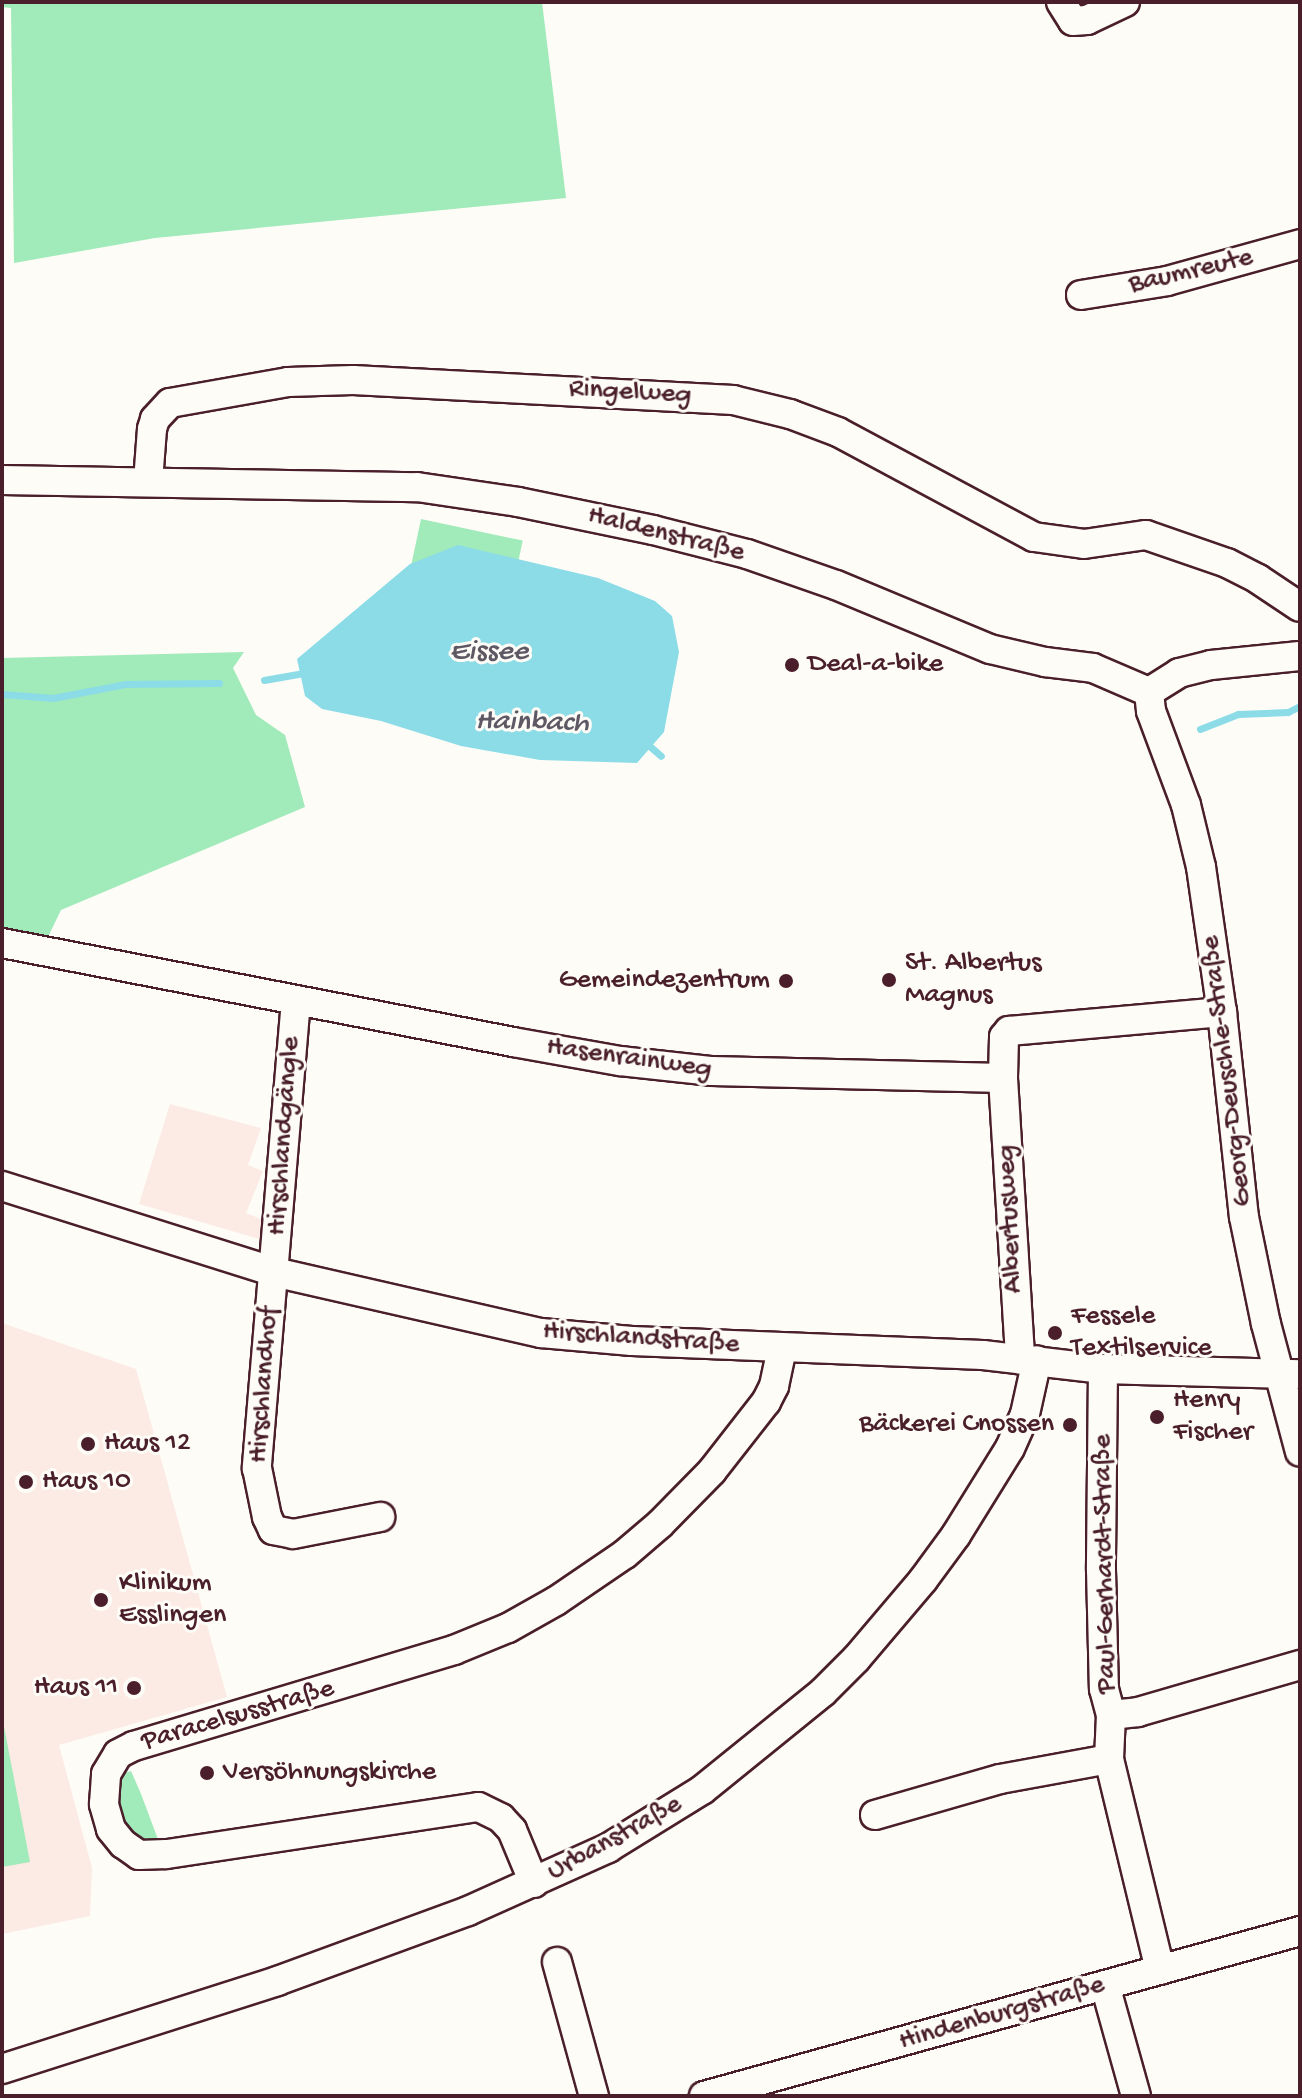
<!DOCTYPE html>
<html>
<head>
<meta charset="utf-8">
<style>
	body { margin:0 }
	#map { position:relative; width:1302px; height:2098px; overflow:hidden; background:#fdfcf7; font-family:"Gochi Hand",sans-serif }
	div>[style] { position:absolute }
	.built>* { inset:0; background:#fceae4 }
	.green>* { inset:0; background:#a1eab9; transform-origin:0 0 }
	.water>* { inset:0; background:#8cdce8 }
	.stream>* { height:7px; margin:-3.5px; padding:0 3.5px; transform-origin:3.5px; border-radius:3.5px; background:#8cdce8 }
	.roads { filter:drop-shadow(2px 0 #4a1f2b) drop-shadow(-2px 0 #4a1f2b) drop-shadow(0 2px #4a1f2b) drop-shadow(0 -2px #4a1f2b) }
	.minor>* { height:28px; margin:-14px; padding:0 14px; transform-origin:14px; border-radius:14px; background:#fdfcf7 }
	.dots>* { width:22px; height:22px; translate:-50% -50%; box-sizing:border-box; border:4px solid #fdfcf7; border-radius:50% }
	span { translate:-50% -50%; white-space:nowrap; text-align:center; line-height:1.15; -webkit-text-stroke:6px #fdfcf7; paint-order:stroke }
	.street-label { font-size:28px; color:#4a1f2b }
	.poi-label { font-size:28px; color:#4a1f2b }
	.left { translate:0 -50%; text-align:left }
	.right { translate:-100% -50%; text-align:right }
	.water-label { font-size:30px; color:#5e5864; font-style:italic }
	.frame { position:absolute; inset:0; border:4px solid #4a1f2b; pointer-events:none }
</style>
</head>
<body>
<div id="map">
	<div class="built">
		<i style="clip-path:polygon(170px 1104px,261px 1128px,248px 1165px,263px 1171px,246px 1213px,266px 1221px,263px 1240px,139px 1204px)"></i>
		<i style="clip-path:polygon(2px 1323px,136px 1369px,227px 1697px,59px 1745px,92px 1868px,90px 1916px,2px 1934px)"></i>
	</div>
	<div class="green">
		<i style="clip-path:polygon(2px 2px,542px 2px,566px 198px,155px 238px,14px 263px,11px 8px,2px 7px)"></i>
		<i style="left:421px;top:519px;width:104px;height:116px;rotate:12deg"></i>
		<i style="clip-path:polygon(244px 652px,233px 668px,256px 715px,285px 735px,305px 807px,61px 910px,46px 941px,2px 933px,2px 658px)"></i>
		<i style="clip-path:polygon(2px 1716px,30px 1862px,2px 1867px)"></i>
		<i style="clip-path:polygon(131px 1771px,141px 1794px,159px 1842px,143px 1842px,122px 1826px,114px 1789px,119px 1775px)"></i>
	</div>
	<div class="water">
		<i style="clip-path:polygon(458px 545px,598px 578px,655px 601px,672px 616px,679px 652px,664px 732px,637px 763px,540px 760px,461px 746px,381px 721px,322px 709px,305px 696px,297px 659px,410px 564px)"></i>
	</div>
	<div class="stream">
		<i style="left:264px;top:680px;width:46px;rotate:-10.1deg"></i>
		<i style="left:2px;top:694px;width:51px;rotate:4.5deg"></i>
		<i style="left:53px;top:698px;width:73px;rotate:-11deg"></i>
		<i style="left:125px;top:684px;width:94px;rotate:-0.6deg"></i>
		<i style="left:1200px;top:729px;width:41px;rotate:-21.5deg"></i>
		<i style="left:1238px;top:714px;width:50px;rotate:-2.3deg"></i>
		<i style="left:1288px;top:712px;width:13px;rotate:-27deg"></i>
		<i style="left:645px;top:742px;width:21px;rotate:41deg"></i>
	</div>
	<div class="roads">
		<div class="minor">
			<i style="left:1061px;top:2px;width:22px;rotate:58deg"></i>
			<i style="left:1073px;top:21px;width:14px;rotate:-4deg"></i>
			<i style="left:1087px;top:20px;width:42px;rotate:-25.3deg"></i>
			<i style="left:1081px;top:295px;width:87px;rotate:-9.2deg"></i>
			<i style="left:1167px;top:281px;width:138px;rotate:-15.5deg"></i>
			<i style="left:2px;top:480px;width:415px;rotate:1deg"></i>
			<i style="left:417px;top:487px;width:102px;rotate:8.4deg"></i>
			<i style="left:518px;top:502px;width:138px;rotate:11.7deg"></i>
			<i style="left:653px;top:530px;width:97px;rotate:14.3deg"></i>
			<i style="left:747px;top:554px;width:94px;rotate:19.2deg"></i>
			<i style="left:836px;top:585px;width:167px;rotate:22.6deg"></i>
			<i style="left:990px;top:649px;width:57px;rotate:13.3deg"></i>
			<i style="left:1045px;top:662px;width:48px;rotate:7.1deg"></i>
			<i style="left:1093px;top:668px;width:61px;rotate:23.2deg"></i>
			<i style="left:1149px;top:692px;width:36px;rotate:-32deg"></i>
			<i style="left:1179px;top:673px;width:33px;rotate:-14deg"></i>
			<i style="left:1211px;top:665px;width:89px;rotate:-5.8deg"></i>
			<i style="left:148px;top:482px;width:53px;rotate:-85.7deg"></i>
			<i style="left:152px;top:429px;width:10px;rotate:-73deg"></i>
			<i style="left:155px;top:419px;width:22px;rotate:-47deg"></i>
			<i style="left:170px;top:403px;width:120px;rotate:-10.1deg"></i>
			<i style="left:288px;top:382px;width:65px;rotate:-1.8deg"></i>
			<i style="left:353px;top:380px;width:381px;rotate:3deg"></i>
			<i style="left:733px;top:400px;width:59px;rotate:13.8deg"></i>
			<i style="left:790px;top:414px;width:51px;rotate:20.6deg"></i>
			<i style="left:838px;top:432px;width:222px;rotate:28.2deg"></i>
			<i style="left:1034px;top:537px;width:50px;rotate:8deg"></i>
			<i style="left:1084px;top:544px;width:63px;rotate:-8.3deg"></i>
			<i style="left:1146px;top:535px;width:86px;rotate:19.1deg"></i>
			<i style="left:1227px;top:563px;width:35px;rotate:27deg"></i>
			<i style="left:1258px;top:579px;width:50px;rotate:33.7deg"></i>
			<i style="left:1149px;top:692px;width:19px;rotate:84deg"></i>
			<i style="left:1151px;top:711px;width:100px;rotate:69.6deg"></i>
			<i style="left:1186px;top:805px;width:64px;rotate:76.4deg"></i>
			<i style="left:1201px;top:867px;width:147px;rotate:81.8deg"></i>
			<i style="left:1222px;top:1012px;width:206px;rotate:83.9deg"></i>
			<i style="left:1244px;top:1217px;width:109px;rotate:78.4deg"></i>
			<i style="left:1266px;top:1324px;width:132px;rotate:75.1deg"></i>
			<i style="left:2px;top:943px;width:521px;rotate:10.96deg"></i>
			<i style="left:513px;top:1042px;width:109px;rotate:10.1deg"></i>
			<i style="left:620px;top:1061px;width:93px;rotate:6.2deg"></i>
			<i style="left:712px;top:1071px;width:291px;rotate:1.4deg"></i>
			<i style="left:1003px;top:1078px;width:41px;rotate:-88.6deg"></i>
			<i style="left:1004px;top:1037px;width:8px;rotate:-50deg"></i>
			<i style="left:1009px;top:1031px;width:214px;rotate:-5.1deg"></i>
			<i style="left:296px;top:1000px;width:470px;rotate:94.8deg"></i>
			<i style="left:257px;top:1468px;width:50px;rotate:78.5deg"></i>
			<i style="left:267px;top:1517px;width:14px;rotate:65deg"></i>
			<i style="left:273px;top:1530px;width:20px;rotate:11deg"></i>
			<i style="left:293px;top:1534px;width:89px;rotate:-11.1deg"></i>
			<i style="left:1003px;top:1078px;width:282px;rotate:86.5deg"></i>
			<i style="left:2px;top:1186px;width:285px;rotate:17.5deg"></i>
			<i style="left:274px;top:1272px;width:274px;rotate:12.9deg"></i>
			<i style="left:541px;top:1333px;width:91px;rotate:5deg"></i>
			<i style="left:632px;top:1341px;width:351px;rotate:2.3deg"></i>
			<i style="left:983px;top:1355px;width:121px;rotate:6.7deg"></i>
			<i style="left:1103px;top:1369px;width:197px;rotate:1.5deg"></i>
			<i style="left:1103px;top:1369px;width:201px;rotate:90.6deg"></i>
			<i style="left:1101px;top:1570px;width:119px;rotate:88.6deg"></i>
			<i style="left:1104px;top:1689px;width:27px;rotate:75deg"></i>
			<i style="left:1111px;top:1715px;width:44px;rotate:92.6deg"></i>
			<i style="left:1109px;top:1759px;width:217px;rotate:76.4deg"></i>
			<i style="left:1111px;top:1715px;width:27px;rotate:-6deg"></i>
			<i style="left:1138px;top:1712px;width:169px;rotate:-16.2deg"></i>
			<i style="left:875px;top:1815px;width:130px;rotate:-16.1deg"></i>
			<i style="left:1000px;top:1779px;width:111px;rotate:-10.4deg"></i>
			<i style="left:534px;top:1883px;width:57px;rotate:-112.5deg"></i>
			<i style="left:512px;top:1830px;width:16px;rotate:-133deg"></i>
			<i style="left:501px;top:1818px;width:25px;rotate:-154deg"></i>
			<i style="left:478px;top:1807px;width:316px;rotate:171.4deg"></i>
			<i style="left:166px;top:1854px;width:27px;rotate:178deg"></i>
			<i style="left:139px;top:1855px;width:19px;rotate:-145deg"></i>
			<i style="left:123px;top:1844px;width:19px;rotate:-129deg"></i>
			<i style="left:111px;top:1829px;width:26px;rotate:-106deg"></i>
			<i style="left:104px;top:1804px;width:30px;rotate:-86deg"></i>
			<i style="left:106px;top:1774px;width:23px;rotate:-59deg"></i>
			<i style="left:118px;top:1754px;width:18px;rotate:-27deg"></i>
			<i style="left:134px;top:1746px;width:334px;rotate:-16.7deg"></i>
			<i style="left:454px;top:1650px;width:58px;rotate:-22.2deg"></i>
			<i style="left:508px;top:1628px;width:55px;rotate:-29.4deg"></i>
			<i style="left:556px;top:1601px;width:83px;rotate:-34.3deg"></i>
			<i style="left:625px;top:1554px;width:46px;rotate:-40.6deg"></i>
			<i style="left:660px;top:1524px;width:74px;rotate:-45.5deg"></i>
			<i style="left:712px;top:1471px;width:88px;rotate:-52deg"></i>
			<i style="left:766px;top:1402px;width:18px;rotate:-63deg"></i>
			<i style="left:774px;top:1386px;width:39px;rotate:-78deg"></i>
			<i style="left:557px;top:1962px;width:139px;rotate:74.6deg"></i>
			<i style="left:1105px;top:1985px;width:115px;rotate:74.4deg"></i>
			<i style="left:2px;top:2069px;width:289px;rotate:-17.7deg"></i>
			<i style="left:277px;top:1981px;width:203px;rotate:-20.1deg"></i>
			<i style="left:468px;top:1911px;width:154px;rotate:-24.2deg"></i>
			<i style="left:608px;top:1848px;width:110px;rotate:-31.7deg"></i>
			<i style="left:702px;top:1790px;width:156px;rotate:-39deg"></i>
			<i style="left:823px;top:1692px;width:47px;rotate:-45deg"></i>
			<i style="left:856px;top:1659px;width:104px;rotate:-49.7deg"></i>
			<i style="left:923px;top:1580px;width:56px;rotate:-53.7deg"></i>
			<i style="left:956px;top:1535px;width:102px;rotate:-58.2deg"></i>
			<i style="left:1010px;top:1448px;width:37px;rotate:-66deg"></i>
			<i style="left:1025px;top:1414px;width:55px;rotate:-77.5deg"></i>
			<i style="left:704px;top:2096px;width:618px;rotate:-15.47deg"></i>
		</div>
	</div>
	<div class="dots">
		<i style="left:792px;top:665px;background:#4a1f2b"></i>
		<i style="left:889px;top:980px;background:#4a1f2b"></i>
		<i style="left:786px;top:981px;background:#4a1f2b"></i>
		<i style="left:1055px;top:1333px;background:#4a1f2b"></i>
		<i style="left:1157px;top:1417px;background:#4a1f2b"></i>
		<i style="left:1070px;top:1425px;background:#4a1f2b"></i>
		<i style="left:88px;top:1444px;background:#4a1f2b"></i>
		<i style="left:26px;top:1482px;background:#4a1f2b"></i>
		<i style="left:101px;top:1600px;background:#4a1f2b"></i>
		<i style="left:134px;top:1688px;background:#4a1f2b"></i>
		<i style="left:207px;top:1773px;background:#4a1f2b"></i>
	</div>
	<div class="street-label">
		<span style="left:1191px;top:272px;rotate:-13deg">Baumreute</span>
		<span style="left:630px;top:393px;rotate:3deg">Ringelweg</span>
		<span style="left:666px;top:535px;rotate:14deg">Haldenstraße</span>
		<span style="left:629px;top:1059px;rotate:8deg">Hasenrainweg</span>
		<span style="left:1228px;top:1071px;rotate:-97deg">Georg-Deuschle-Straße</span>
		<span style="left:285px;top:1136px;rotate:-86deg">Hirschlandgängle</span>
		<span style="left:1011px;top:1219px;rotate:-93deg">Albertusweg</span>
		<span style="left:641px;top:1339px;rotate:4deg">Hirschlandstraße</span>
		<span style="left:265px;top:1385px;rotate:-86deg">Hirschlandhof</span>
		<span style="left:1106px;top:1564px;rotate:-91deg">Paul-Gerhardt-Straße</span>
		<span style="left:238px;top:1716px;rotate:-16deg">Paracelsusstraße</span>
		<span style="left:615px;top:1839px;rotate:-29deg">Urbanstraße</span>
		<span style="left:1002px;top:2014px;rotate:-16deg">Hindenburgstraße</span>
	</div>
	<div class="poi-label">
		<span class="left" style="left:808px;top:665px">Deal-a-bike</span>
		<span class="left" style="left:905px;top:980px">St. Albertus<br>Magnus</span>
		<span class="right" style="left:770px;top:981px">Gemeindezentrum</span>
		<span class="left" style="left:1071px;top:1333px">Fessele<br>Textilservice</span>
		<span class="left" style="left:1173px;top:1417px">Henry<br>Fischer</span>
		<span class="right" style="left:1054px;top:1425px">Bäckerei Cnossen</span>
		<span class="left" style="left:104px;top:1444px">Haus 12</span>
		<span class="left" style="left:42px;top:1482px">Haus 10</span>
		<span class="left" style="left:119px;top:1600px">Klinikum<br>Esslingen</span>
		<span class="right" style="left:118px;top:1688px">Haus 11</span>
		<span class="left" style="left:223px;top:1773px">Versöhnungskirche</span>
	</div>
	<div class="water-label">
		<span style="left:489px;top:653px">Eissee</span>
		<span style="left:532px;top:724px;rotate:1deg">Hainbach</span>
	</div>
	<div class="frame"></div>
</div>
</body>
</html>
